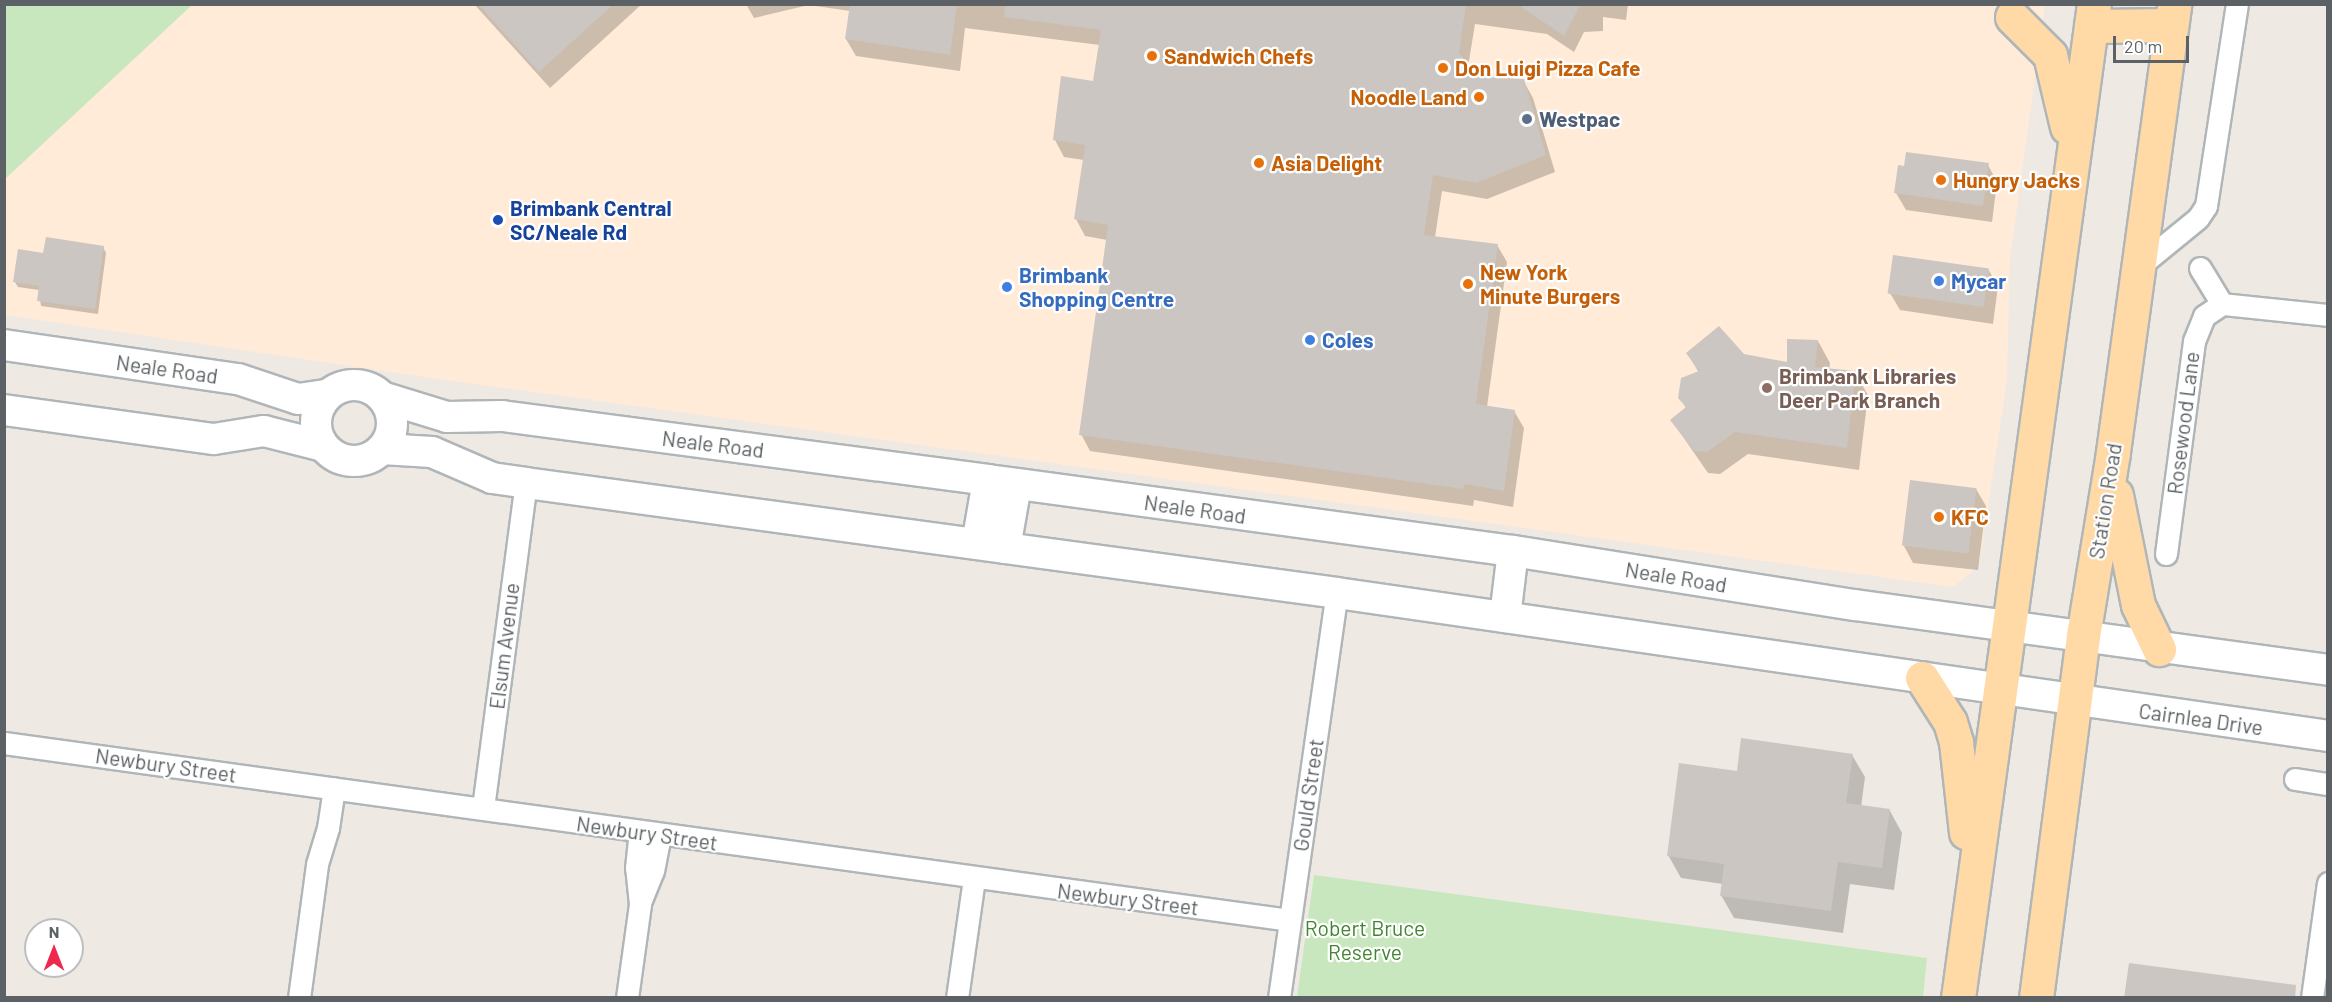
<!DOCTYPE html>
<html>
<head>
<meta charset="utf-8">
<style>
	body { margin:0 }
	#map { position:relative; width:2332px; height:1002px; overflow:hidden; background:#eee9e3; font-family:Barlow,sans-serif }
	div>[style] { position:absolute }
	.commercial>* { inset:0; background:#ffebd7 }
	.green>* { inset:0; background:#c9e7be }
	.shadow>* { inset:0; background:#0003 }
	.building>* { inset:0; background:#cbc6c2; transform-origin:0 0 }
	.roads { filter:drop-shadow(2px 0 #b0b6b8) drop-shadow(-2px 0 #b0b6b8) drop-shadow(0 2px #b0b6b8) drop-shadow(0 -2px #b0b6b8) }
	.street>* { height:21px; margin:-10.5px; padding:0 10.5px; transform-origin:10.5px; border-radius:10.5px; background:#fff }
	.secondary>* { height:30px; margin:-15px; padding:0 15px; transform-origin:15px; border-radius:15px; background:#fff }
	.secondary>.ring { margin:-15px; padding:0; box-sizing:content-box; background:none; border:30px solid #fff; border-radius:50% }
	.primary>* { height:33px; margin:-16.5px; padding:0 16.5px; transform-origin:16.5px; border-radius:16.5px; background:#ffdaa7 }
	.dots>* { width:16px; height:16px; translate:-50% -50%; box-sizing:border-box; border:3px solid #fff; border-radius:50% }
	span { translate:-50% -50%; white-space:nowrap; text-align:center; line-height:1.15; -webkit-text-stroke:4.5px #fff; paint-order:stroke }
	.food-label { font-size:21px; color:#c56008; font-weight:700 }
	.left { translate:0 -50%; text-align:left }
	.right { translate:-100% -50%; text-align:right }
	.service-label { font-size:21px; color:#4e5e75; font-weight:700 }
	.transit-label { font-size:21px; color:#164399; font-weight:700 }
	.shop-label { font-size:21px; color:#366cbe; font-weight:700 }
	.street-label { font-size:21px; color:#5b6164 }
	.education-label { font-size:21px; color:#785e54; font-weight:700 }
	.park-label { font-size:21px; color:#438432 }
	.frame { position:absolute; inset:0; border:6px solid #5b6164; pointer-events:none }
	.north { position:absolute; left:24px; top:918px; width:60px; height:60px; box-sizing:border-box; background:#fff; border:2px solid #bdc0c1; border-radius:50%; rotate:0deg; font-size:16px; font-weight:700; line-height:24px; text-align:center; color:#5b6164 }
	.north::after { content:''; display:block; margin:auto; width:21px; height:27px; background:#ee294e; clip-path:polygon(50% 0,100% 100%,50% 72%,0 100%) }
	.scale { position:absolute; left:2113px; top:36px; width:76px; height:27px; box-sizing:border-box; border:3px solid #5b6164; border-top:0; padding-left:8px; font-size:18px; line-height:21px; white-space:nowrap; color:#5b6164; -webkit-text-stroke:4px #fff; paint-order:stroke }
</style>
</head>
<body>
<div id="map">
	<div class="commercial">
		<i style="clip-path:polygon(192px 5px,2045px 5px,2010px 259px,2007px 381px,1979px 566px,1953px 587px,424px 377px,5px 315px,5px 179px)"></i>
	</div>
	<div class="green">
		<i style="clip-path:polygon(5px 4px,192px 4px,192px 5px,5px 179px)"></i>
		<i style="clip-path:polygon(1314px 875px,1927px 958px,1923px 997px,1297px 997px)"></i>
	</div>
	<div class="shadow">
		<i style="clip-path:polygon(474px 4px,642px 4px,550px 88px)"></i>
		<i style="clip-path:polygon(746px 4px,1628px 4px,1626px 20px,1603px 17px,1603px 31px,1584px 32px,1574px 52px,1547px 34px,1475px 24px,1468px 67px,1485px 79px,1523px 80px,1533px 98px,1555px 172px,1487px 199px,1442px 191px,1435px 237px,1497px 245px,1507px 262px,1487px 407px,1514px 411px,1524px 428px,1513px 507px,1474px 500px,1473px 506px,1090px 451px,1081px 434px,1107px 240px,1085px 236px,1076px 219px,1084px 160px,1064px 157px,1055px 140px,1094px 82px,1100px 45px,965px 28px,960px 71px,856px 56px,846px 39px,850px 11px,809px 5px,754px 18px)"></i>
		<i style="clip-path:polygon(1988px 165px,1997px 182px,1992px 222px,1906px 210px,1896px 193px)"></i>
		<i style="clip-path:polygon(103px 247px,106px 253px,98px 314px,41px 306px,39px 290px,18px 287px,15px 282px)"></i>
		<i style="clip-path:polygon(1988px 269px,1998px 286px,1993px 324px,1900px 310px,1890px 293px)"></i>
		<i style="clip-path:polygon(1818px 341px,1830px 363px,1829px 370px,1855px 373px,1868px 395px,1859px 470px,1748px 454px,1720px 474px,1708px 473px,1672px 421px,1686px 408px,1680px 397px,1699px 373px,1688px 354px,1743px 356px,1788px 364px)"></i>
		<i style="clip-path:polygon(1976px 489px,1986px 506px,1978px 570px,1913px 563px,1904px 546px)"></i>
		<i style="clip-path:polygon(1852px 755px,1865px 777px,1861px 807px,1890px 811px,1902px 833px,1894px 890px,1850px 884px,1843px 933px,1734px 918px,1721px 895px,1723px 884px,1681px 878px,1668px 855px,1738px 773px)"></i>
	</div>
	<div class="building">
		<i style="clip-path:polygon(478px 4px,614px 4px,539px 72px)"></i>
		<i style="clip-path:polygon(850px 4px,957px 4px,950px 55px,845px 39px)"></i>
		<i style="clip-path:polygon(1005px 4px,1466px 4px,1459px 53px,1471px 68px,1486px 77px,1524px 79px,1546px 155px,1476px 183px,1433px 175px,1424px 235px,1498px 244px,1476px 404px,1515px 410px,1504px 491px,1465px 484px,1463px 489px,1079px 435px,1108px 225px,1074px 219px,1085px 145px,1053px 140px,1061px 76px,1093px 81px,1101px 30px,1004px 17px)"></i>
		<i style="clip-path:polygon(1517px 4px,1581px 4px,1564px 36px)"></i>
		<i style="clip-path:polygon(1906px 152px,1989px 163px,1983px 206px,1894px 193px,1898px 165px,1904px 166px)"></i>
		<i style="clip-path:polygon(46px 237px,104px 246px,95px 309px,37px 301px,39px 286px,13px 282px,18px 249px,43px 253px)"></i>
		<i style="left:1893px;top:255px;width:97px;height:39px;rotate:8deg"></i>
		<i style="clip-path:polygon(1719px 326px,1744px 354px,1787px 362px,1787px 339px,1818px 340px,1815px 367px,1856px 371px,1847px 448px,1735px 432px,1707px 452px,1694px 451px,1670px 420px,1686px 407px,1678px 398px,1681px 378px,1699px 371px,1686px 353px)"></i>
		<i style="left:1910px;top:480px;width:67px;height:66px;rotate:7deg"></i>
		<i style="clip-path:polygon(1741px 738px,1853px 754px,1846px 803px,1890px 809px,1882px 868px,1838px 862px,1831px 911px,1720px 896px,1724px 864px,1667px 856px,1679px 763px,1737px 771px)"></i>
		<i style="clip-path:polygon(2129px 963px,2296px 985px,2295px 998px,2124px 998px)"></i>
	</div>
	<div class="roads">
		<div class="street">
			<i style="left:2138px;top:267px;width:77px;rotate:-39.2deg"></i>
			<i style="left:2198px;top:218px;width:14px;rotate:-56deg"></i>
			<i style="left:2206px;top:206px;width:204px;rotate:-81.3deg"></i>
			<i style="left:2200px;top:268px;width:42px;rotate:58.6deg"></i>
			<i style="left:2222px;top:304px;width:107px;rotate:5.9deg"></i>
			<i style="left:2166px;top:554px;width:215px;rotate:-82.5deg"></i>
			<i style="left:2194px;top:341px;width:27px;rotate:-68deg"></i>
			<i style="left:2204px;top:316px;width:22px;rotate:-34deg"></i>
			<i style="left:4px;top:743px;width:1297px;rotate:7.84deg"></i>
			<i style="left:2295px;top:779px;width:33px;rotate:9deg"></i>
			<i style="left:483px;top:808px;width:328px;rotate:-82.5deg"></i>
			<i style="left:641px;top:900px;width:31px;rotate:-68deg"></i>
			<i style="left:653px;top:871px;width:37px;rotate:-79deg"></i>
			<i style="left:299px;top:998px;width:135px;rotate:-82.3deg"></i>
			<i style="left:317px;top:864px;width:38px;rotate:-73deg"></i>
			<i style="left:328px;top:828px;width:40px;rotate:-81.5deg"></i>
			<i style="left:627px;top:998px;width:95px;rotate:-82.1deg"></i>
			<i style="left:640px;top:904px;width:36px;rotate:-96deg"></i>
			<i style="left:636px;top:868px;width:36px;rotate:-84deg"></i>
			<i style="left:957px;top:998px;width:121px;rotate:-81.9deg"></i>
			<i style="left:1279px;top:998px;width:409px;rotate:-81.9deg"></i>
			<i style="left:2312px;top:998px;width:116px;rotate:-82.1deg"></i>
		</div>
		<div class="secondary">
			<i style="left:4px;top:345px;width:236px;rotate:8.3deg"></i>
			<i style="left:238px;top:379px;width:63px;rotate:18.4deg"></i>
			<i style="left:298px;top:399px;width:29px;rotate:-8deg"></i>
			<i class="ring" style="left:316px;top:385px;width:46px;height:46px"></i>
			<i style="left:382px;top:397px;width:68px;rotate:17.1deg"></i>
			<i style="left:447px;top:417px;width:55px;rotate:-1deg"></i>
			<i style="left:502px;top:416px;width:490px;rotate:7.5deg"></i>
			<i style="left:988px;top:480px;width:530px;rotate:7.7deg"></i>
			<i style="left:1513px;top:551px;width:346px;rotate:9deg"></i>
			<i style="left:1855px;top:605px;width:477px;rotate:7.8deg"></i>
			<i style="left:4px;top:410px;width:212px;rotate:7.9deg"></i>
			<i style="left:214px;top:439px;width:51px;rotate:-9.1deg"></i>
			<i style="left:264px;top:431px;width:61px;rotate:14.3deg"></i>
			<i style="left:382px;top:449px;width:50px;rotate:3.4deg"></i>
			<i style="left:432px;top:452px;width:65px;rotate:23.4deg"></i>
			<i style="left:492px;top:478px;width:34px;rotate:8deg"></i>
			<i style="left:526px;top:483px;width:818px;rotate:7.72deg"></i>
			<i style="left:1337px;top:593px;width:1001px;rotate:8.21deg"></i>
			<i style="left:977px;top:544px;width:65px;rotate:-80.2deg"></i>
			<i style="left:1005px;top:548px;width:64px;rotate:-80.1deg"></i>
			<i style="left:1505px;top:617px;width:66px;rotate:-83.1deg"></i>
		</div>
		<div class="primary">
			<i style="left:2012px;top:17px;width:54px;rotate:45deg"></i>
			<i style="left:2050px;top:55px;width:74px;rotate:76.7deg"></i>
			<i style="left:2091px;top:26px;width:80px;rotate:-0.7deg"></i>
			<i style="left:2116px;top:495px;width:112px;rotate:78.7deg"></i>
			<i style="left:2138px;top:605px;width:49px;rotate:64.5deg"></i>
			<i style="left:1922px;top:678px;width:52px;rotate:57.5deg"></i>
			<i style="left:1950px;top:722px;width:21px;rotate:73deg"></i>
			<i style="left:1956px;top:742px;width:91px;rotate:83.7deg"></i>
			<i style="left:1958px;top:998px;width:1003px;rotate:-82.21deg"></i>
			<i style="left:2036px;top:998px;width:365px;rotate:-82.6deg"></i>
			<i style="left:2083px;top:636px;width:186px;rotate:-80.7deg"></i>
			<i style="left:2113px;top:452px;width:452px;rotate:-82.2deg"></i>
		</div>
	</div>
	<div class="dots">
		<i style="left:1152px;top:56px;background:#e8710a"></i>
		<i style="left:1443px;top:68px;background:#e8710a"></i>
		<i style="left:1479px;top:97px;background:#e8710a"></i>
		<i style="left:1527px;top:119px;background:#5c6f8a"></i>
		<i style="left:1259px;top:163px;background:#e8710a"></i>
		<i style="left:1941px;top:180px;background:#e8710a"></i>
		<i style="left:498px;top:220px;background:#1a4fb4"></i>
		<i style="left:1939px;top:281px;background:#3f7fe0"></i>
		<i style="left:1468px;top:284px;background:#e8710a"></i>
		<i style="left:1007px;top:287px;background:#3f7fe0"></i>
		<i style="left:1310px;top:340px;background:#3f7fe0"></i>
		<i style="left:1767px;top:388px;background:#8d6e63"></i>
		<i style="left:1939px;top:517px;background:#e8710a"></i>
	</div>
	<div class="food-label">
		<span class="left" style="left:1164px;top:56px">Sandwich Chefs</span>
		<span class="left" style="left:1455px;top:68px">Don Luigi Pizza Cafe</span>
		<span class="right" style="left:1467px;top:97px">Noodle Land</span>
		<span class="left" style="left:1271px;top:163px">Asia Delight</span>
		<span class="left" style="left:1953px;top:180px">Hungry Jacks</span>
		<span class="left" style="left:1480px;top:284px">New York<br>Minute Burgers</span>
		<span class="left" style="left:1951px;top:517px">KFC</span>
	</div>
	<div class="service-label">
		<span class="left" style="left:1539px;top:119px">Westpac</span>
	</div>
	<div class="transit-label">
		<span class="left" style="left:510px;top:220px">Brimbank Central<br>SC/Neale Rd</span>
	</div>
	<div class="shop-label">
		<span class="left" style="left:1019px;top:287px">Brimbank<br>Shopping Centre</span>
		<span class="left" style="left:1951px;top:281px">Mycar</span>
		<span class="left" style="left:1322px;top:340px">Coles</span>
	</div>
	<div class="street-label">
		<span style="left:167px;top:369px;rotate:8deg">Neale Road</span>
		<span style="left:2183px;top:423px;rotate:-83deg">Rosewood Lane</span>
		<span style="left:713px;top:444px;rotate:7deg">Neale Road</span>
		<span style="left:2105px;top:501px;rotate:-81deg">Station Road</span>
		<span style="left:1195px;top:509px;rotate:8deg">Neale Road</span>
		<span style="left:1676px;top:577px;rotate:9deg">Neale Road</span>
		<span style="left:504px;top:646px;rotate:-83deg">Elsum Avenue</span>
		<span style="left:2201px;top:719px;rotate:8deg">Cairnlea Drive</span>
		<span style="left:166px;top:765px;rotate:8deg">Newbury Street</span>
		<span style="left:1308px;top:795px;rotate:-82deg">Gould Street</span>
		<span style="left:647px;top:833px;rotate:8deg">Newbury Street</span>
		<span style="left:1128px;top:899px;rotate:7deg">Newbury Street</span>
	</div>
	<div class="education-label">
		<span class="left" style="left:1779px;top:388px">Brimbank Libraries<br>Deer Park Branch</span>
	</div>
	<div class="park-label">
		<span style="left:1365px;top:940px">Robert Bruce<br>Reserve</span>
	</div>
	<div class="frame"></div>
	<div class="north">N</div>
	<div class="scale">20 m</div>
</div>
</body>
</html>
